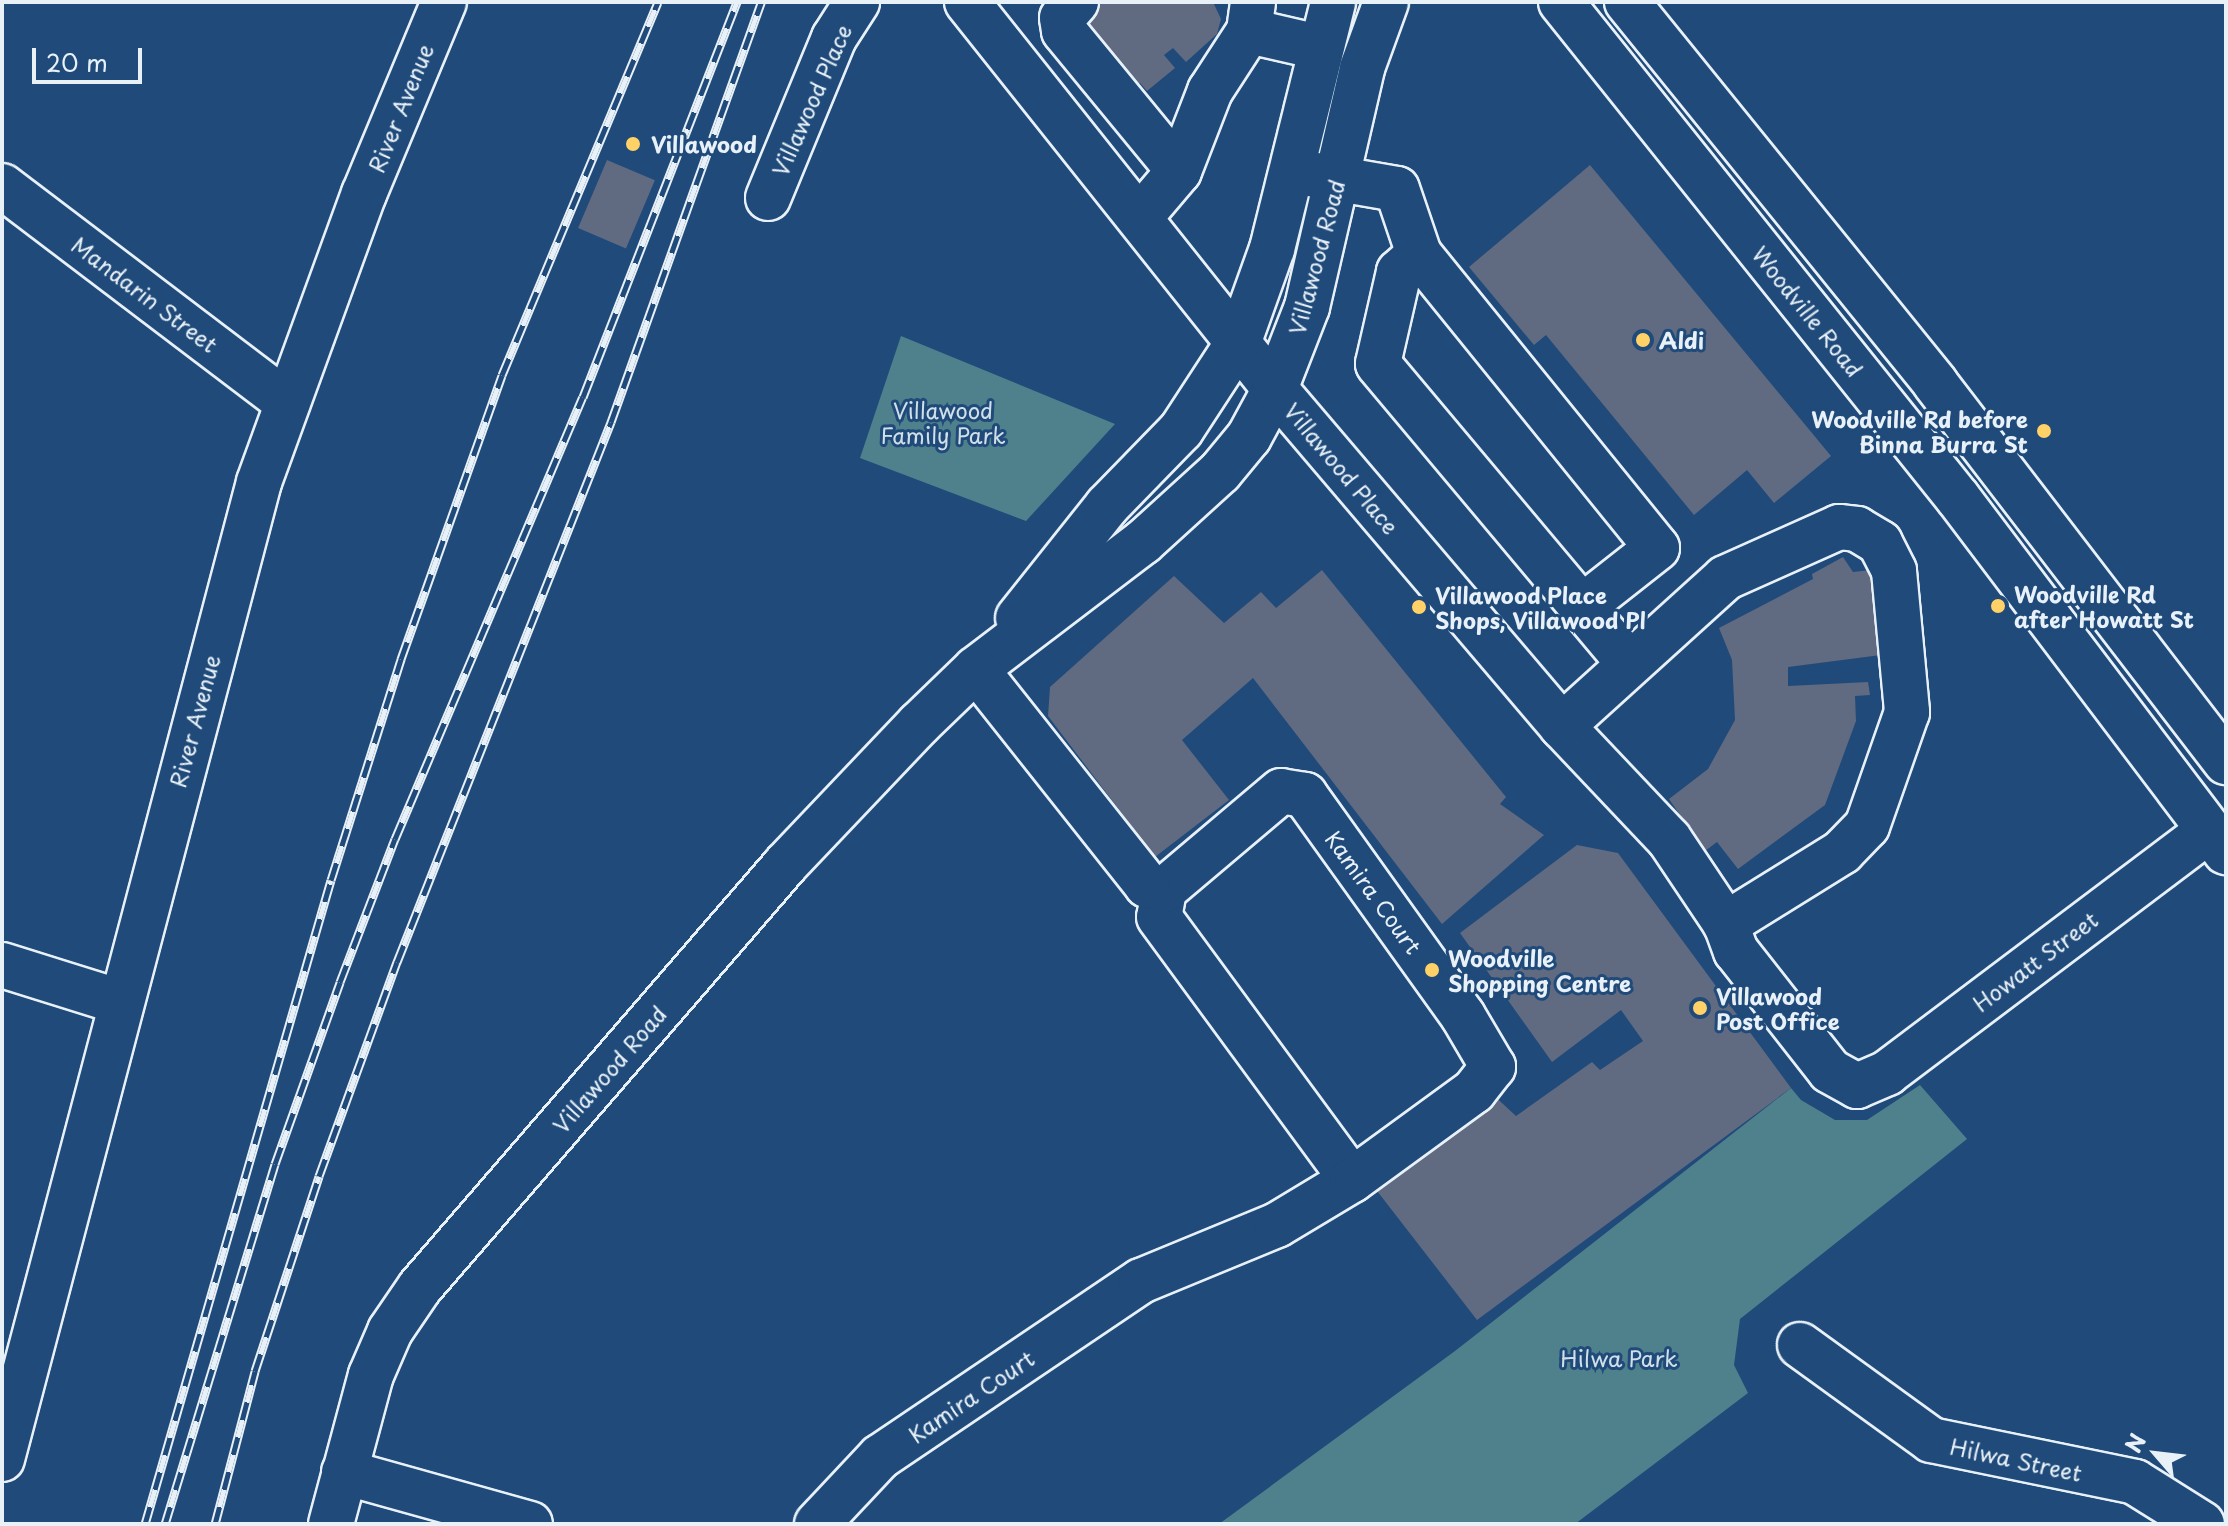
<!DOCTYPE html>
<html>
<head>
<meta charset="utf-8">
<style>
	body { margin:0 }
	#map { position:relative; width:2228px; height:1526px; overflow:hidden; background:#1f4a7a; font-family:"Playpen Sans",sans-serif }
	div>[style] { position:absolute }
	.green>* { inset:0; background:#4f818d }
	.building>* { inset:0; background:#606a81; transform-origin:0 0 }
	.roads { filter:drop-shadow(2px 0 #e8f1f8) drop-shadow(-2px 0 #e8f1f8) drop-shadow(0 2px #e8f1f8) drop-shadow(0 -2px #e8f1f8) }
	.minor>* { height:44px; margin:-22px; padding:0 22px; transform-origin:22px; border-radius:22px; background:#1f4a7a }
	.major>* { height:44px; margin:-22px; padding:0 22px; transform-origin:22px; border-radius:22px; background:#1f4a7a }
	.rail>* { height:9px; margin-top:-4.5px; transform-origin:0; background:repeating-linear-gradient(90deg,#1f4a7a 0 18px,#e8f1f8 0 36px); box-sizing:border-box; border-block:2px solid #e8f1f8 }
	.dots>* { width:22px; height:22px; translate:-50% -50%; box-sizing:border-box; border:4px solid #1f4a7a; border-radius:50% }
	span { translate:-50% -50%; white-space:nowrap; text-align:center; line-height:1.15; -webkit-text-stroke:6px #1f4a7a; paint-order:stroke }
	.street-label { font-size:22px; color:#e8f1f8 }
	.poi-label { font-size:22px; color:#e8f1f8; font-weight:700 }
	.left { translate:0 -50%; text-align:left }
	.right { translate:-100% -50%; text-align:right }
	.park-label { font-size:22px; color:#d1e0e8 }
	.frame { position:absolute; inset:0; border:4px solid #e8f1f8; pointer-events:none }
	.north { position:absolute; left:2116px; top:1414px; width:80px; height:80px; -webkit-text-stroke:6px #1f4a7a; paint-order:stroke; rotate:298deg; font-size:22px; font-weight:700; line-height:32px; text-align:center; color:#e8f1f8 }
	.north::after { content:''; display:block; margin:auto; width:28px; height:36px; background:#e8f1f8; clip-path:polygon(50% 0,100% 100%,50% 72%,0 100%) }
	.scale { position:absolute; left:32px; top:48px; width:110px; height:36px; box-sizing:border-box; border:4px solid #e8f1f8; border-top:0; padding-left:10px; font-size:24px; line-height:28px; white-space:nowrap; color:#e8f1f8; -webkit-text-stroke:6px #1f4a7a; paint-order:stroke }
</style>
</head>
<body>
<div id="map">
	<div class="green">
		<i style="clip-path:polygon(901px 336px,1115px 424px,1026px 521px,860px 458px)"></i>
		<i style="clip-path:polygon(1920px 1085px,1967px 1139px,1740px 1319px,1734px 1365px,1748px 1393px,1575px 1524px,1219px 1524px,1455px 1351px,1791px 1088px,1801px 1100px,1835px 1120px,1867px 1120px)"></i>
	</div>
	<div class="building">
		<i style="clip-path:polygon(1086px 2px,1213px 2px,1221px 19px,1217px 34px,1186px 62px,1173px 48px,1164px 55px,1175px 68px,1147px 91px,1140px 83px,1107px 108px,1077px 25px)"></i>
		<i style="left:607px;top:160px;width:52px;height:74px;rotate:23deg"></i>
		<i style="clip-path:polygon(1590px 165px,1831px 456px,1774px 503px,1747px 470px,1694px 515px,1546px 335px,1534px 345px,1469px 267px)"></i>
		<i style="clip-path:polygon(1843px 557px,1853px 572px,1871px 570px,1881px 655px,1788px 667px,1788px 686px,1868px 682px,1870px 695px,1855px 696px,1856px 721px,1825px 805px,1738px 869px,1717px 842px,1705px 851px,1669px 799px,1708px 769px,1735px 720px,1732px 660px,1719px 628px,1813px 579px,1812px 574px)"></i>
		<i style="clip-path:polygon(1322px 570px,1506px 797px,1500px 804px,1544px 835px,1442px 924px,1253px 678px,1182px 740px,1229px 800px,1155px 857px,1048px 716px,1050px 687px,1174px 576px,1224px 623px,1261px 592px,1276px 608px)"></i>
		<i style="clip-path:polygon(1577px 845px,1618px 853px,1791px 1088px,1477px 1320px,1367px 1178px,1488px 1090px,1516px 1116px,1592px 1062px,1600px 1070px,1643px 1041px,1621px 1010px,1552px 1062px,1460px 933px)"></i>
	</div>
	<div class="roads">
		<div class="minor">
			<i style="left:967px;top:2px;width:495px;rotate:51.5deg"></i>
			<i style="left:1275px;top:389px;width:443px;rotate:49.6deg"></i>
			<i style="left:1562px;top:726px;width:156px;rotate:46.6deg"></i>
			<i style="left:1669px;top:839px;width:102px;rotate:56.2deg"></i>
			<i style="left:1726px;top:924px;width:29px;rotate:70deg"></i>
			<i style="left:1736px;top:951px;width:152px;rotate:51.9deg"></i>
			<i style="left:1830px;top:1071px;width:31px;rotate:29deg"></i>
			<i style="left:1857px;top:1086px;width:33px;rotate:-23deg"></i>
			<i style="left:1887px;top:1073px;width:403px;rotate:-37deg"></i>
			<i style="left:1076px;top:2px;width:21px;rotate:131deg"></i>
			<i style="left:1062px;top:18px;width:13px;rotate:81deg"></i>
			<i style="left:1064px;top:31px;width:181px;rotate:50.6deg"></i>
			<i style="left:1249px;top:31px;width:72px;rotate:12.9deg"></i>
			<i style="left:1310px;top:174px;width:88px;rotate:9.8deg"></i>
			<i style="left:1397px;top:189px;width:69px;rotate:71.3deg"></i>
			<i style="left:1419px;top:254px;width:27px;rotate:138deg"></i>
			<i style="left:1399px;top:272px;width:94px;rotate:102.9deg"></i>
			<i style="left:1378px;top:364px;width:390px;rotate:50deg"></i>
			<i style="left:2px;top:186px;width:358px;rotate:37.2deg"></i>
			<i style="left:768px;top:198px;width:173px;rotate:-67.6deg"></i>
			<i style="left:834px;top:38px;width:43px;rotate:-57.4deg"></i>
			<i style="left:1140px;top:217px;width:60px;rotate:-49.7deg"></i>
			<i style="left:1179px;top:171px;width:86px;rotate:-68.8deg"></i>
			<i style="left:1210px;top:91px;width:72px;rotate:-57deg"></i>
			<i style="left:1249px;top:31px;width:29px;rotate:-82deg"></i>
			<i style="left:1419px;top:254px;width:378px;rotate:51deg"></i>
			<i style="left:1657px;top:548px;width:95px;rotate:141.8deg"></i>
			<i style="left:1018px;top:618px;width:143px;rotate:-51.5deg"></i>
			<i style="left:1107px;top:506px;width:106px;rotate:-45.8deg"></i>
			<i style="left:1181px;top:430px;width:106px;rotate:-56.9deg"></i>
			<i style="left:1239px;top:341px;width:98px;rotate:-70.3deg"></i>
			<i style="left:1272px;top:249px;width:254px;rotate:-76.1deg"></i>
			<i style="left:1562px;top:726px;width:220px;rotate:-42.2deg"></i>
			<i style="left:1725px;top:578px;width:125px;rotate:-24.1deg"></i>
			<i style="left:1839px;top:527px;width:18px;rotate:6deg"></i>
			<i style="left:1857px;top:529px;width:27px;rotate:31deg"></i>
			<i style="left:1880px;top:543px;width:31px;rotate:63deg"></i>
			<i style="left:1894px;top:571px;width:142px;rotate:84.7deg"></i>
			<i style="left:1907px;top:712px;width:121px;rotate:109.3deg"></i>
			<i style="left:1867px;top:826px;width:36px;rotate:134deg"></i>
			<i style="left:1842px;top:852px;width:137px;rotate:148.2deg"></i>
			<i style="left:1164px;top:890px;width:27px;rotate:100deg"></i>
			<i style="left:1159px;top:917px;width:326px;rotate:53.7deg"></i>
			<i style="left:2px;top:965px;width:124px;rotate:17.4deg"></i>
			<i style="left:1800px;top:1345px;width:162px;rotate:35.9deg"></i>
			<i style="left:1931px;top:1440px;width:208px;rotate:11.6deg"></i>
			<i style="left:2135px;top:1482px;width:79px;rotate:32.1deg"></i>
			<i style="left:344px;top:1472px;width:193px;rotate:15.6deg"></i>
			<i style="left:331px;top:1524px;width:154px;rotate:-75deg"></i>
			<i style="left:371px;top:1375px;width:48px;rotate:-66.6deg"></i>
			<i style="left:390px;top:1331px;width:53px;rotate:-55.7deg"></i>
			<i style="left:420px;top:1287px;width:559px;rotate:-49.13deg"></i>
			<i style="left:786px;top:864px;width:193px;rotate:-46.5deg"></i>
			<i style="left:919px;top:724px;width:79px;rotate:-44deg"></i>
			<i style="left:976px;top:669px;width:210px;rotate:-37.3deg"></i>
			<i style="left:1143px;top:542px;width:104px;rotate:-42.3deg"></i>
			<i style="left:1220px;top:472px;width:45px;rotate:-50.4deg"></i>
			<i style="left:1249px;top:437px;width:55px;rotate:-61.6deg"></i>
			<i style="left:1275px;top:389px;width:88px;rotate:-68.7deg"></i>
			<i style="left:1307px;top:307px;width:245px;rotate:-77deg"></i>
			<i style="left:1362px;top:68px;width:70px;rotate:-70deg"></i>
			<i style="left:817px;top:1524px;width:92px;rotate:-46.8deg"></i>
			<i style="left:880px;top:1457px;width:315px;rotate:-34deg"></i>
			<i style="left:1141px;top:1281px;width:147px;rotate:-22.4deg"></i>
			<i style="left:1277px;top:1225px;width:87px;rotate:-31deg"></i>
			<i style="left:1352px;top:1180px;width:151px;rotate:-36.1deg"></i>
			<i style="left:1474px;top:1091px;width:31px;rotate:-52deg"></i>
			<i style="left:1493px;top:1067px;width:59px;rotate:-120.5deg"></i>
			<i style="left:1463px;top:1016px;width:272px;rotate:-125.6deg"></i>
			<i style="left:1305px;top:795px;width:24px;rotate:-171deg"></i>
			<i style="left:1281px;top:791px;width:153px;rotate:139.8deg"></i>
			<i style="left:1164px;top:890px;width:18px;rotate:-164deg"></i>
			<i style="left:1147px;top:885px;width:275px;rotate:-128.4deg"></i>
		</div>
		<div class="major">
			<i style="left:1561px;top:2px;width:635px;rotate:51.33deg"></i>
			<i style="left:1958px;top:498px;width:444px;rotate:52.9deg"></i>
			<i style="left:1627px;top:2px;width:490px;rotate:51deg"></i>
			<i style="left:1935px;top:383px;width:478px;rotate:52.5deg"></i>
			<i style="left:2px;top:1459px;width:1010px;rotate:-75.26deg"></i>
			<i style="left:259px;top:482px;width:307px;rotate:-70deg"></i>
			<i style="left:364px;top:194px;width:208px;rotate:-67.4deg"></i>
		</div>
	</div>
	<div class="rail">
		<i style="left:145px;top:1524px;width:670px;rotate:-73.89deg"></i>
		<i style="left:331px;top:880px;width:232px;rotate:-72.4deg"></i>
		<i style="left:401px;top:659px;width:301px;rotate:-70.4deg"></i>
		<i style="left:502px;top:375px;width:404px;rotate:-67.3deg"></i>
		<i style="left:165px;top:1524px;width:376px;rotate:-73deg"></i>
		<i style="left:275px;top:1164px;width:193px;rotate:-70.3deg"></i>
		<i style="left:340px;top:982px;width:153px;rotate:-69deg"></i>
		<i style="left:395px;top:839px;width:480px;rotate:-67deg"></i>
		<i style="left:583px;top:397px;width:424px;rotate:-68.7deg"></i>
		<i style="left:215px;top:1524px;width:158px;rotate:-75.3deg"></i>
		<i style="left:255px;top:1371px;width:205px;rotate:-71.8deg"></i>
		<i style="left:319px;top:1176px;width:228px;rotate:-70deg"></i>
		<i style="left:397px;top:962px;width:581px;rotate:-68.38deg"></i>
		<i style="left:611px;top:422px;width:446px;rotate:-70.3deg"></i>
	</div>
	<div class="dots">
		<i style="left:633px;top:144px;background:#ffd166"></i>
		<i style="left:1643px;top:340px;background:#ffd166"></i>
		<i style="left:2044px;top:431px;background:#ffd166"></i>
		<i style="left:1998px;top:606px;background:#ffd166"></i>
		<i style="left:1419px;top:607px;background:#ffd166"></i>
		<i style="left:1432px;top:970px;background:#ffd166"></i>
		<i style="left:1700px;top:1008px;background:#ffd166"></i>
	</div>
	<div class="street-label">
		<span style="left:811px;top:100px;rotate:-66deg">Villawood Place</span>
		<span style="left:400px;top:108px;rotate:-68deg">River Avenue</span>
		<span style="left:1316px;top:257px;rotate:-75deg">Villawood Road</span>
		<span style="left:145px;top:294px;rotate:37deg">Mandarin Street</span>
		<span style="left:1808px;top:311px;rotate:51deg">Woodville Road</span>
		<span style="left:1342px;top:468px;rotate:50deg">Villawood Place</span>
		<span style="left:194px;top:721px;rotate:-75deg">River Avenue</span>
		<span style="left:1374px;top:892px;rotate:54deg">Kamira Court</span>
		<span style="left:2035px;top:961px;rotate:-37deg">Howatt Street</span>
		<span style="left:609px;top:1069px;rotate:-49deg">Villawood Road</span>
		<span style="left:971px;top:1396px;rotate:-34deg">Kamira Court</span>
		<span style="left:2016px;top:1459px;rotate:12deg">Hilwa Street</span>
	</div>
	<div class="poi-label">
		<span class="left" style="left:651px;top:144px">Villawood</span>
		<span class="left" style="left:1659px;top:340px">Aldi</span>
		<span class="right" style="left:2028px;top:431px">Woodville Rd before<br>Binna Burra St</span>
		<span class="left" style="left:2014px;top:606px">Woodville Rd<br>after Howatt St</span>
		<span class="left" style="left:1435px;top:607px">Villawood Place<br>Shops, Villawood Pl</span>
		<span class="left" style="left:1448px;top:970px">Woodville<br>Shopping Centre</span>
		<span class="left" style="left:1716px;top:1008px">Villawood<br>Post Office</span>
	</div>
	<div class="park-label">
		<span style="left:943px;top:422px">Villawood<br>Family Park</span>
		<span style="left:1619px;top:1358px">Hilwa Park</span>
	</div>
	<div class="frame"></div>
	<div class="north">N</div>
	<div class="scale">20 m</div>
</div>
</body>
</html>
